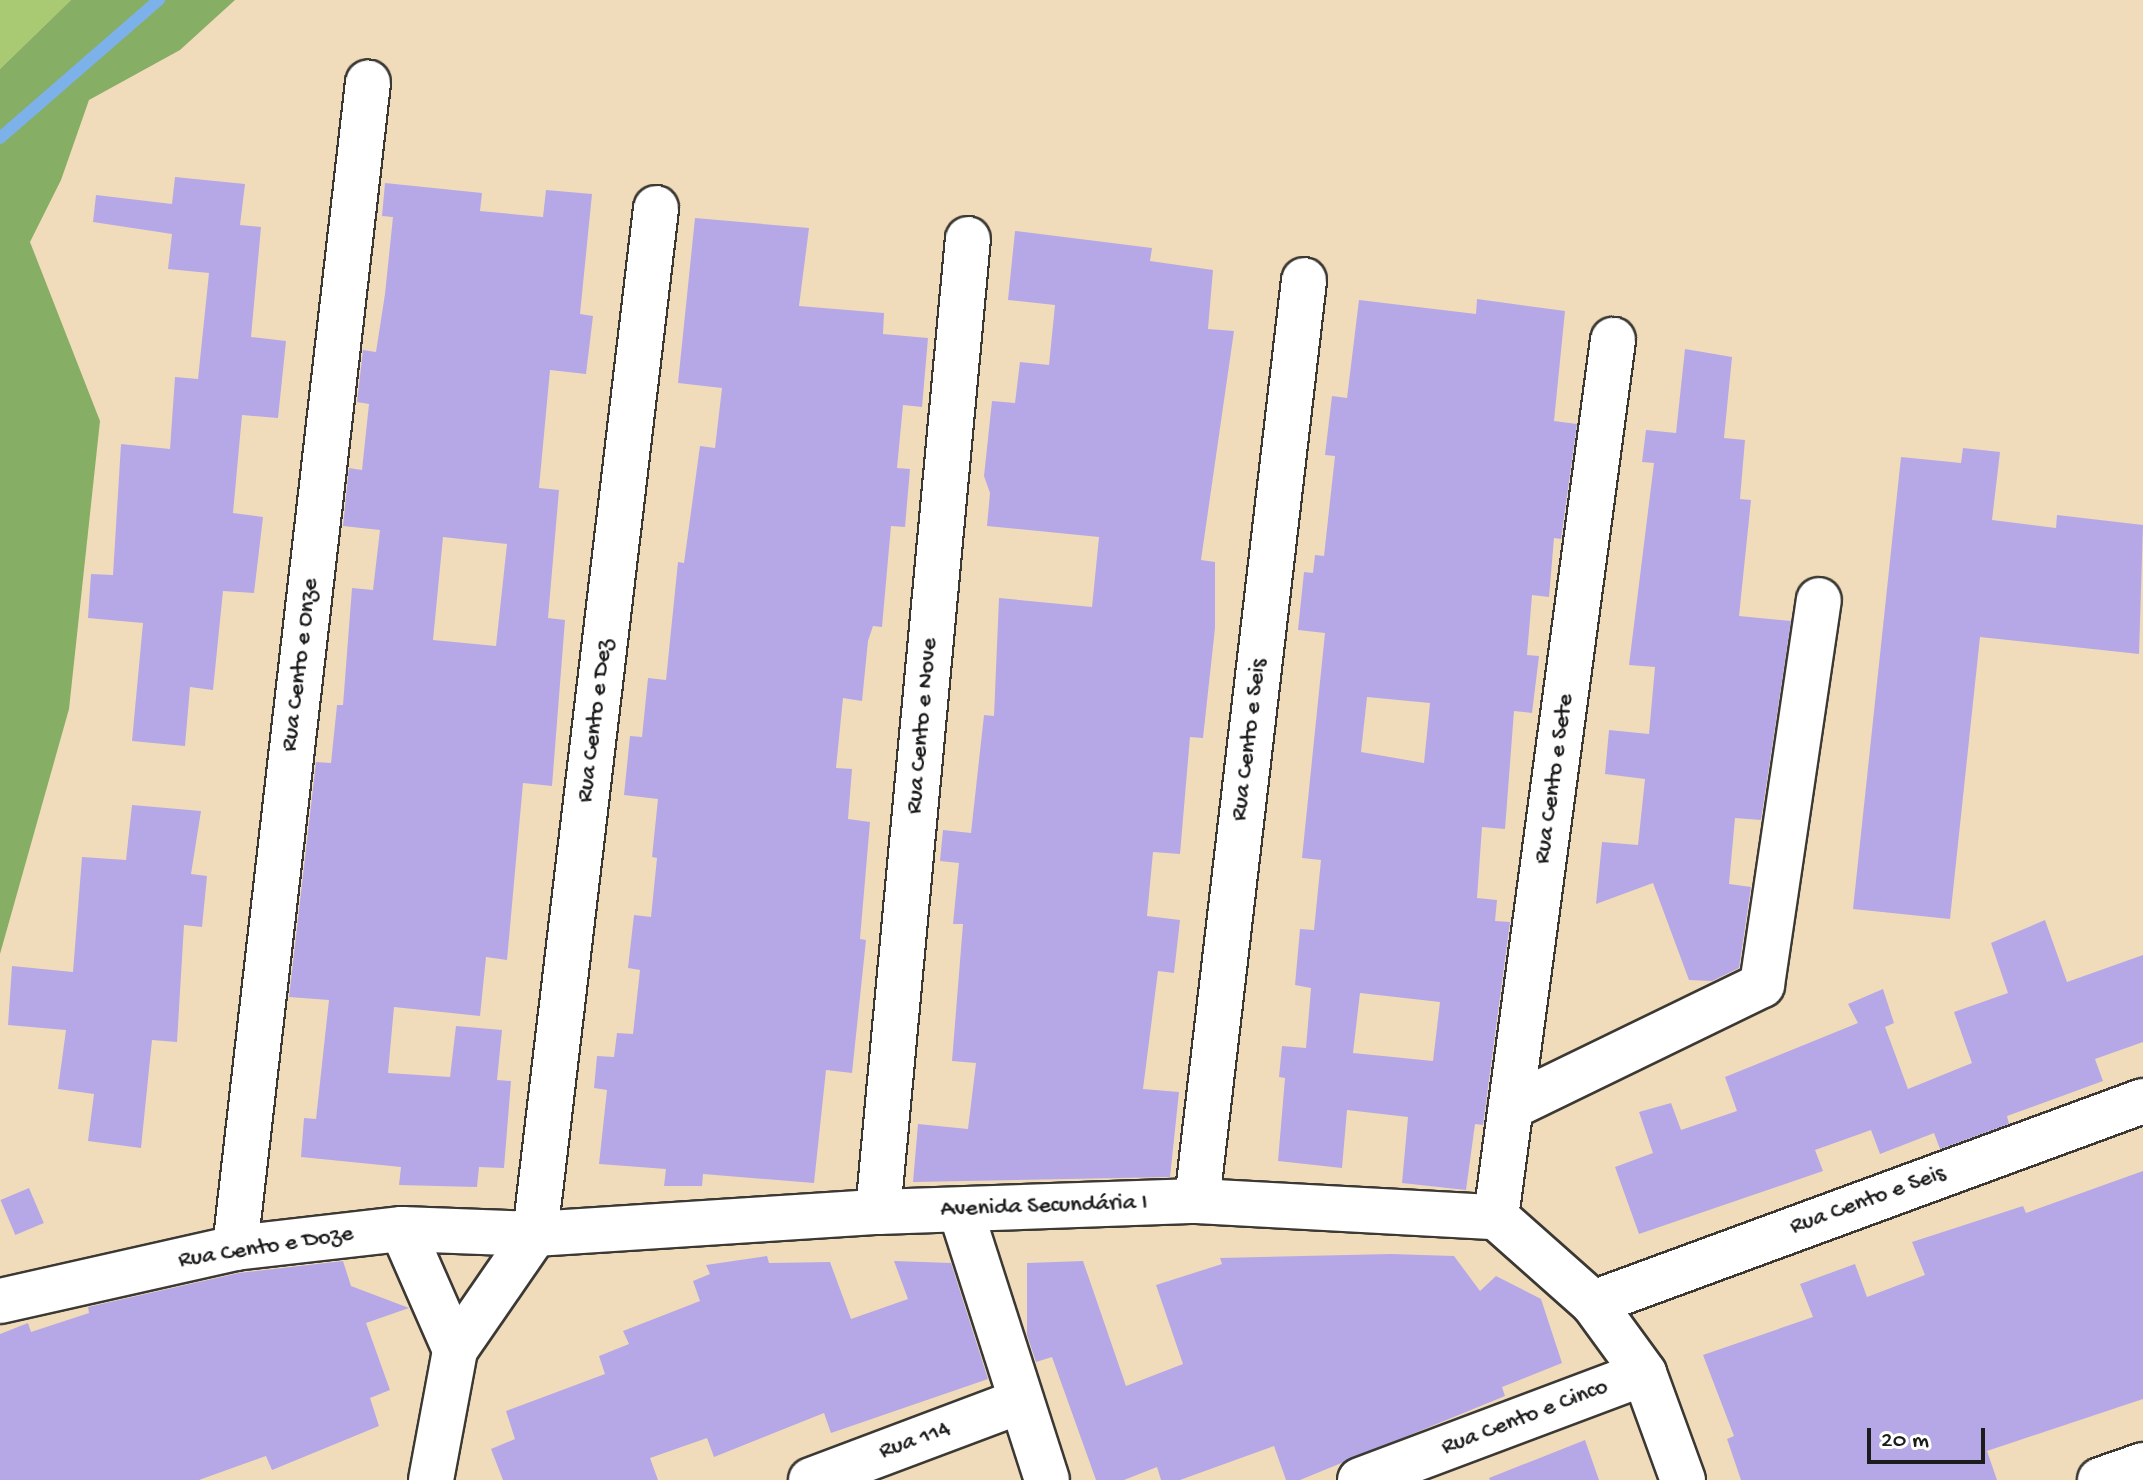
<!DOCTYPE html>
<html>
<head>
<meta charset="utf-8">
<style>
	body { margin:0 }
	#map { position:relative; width:2143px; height:1480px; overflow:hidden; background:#f0dcba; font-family:"Gochi Hand",sans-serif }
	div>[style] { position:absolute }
	.green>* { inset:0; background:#a9ca72 }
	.forest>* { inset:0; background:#86ae64 }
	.stream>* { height:12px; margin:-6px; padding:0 6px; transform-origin:6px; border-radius:6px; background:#7db1ea }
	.building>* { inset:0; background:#b6a8e7; transform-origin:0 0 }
	.roads { filter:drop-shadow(2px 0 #3c3934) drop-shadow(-2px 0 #3c3934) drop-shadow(0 2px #3c3934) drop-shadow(0 -2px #3c3934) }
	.minor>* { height:44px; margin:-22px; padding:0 22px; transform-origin:22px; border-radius:22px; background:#fff }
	span { translate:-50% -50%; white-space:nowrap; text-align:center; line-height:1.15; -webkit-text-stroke:8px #fff; paint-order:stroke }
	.street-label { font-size:24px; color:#1c1c1c }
	.scale { position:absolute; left:1867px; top:1428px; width:118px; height:36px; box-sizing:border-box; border:4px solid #1c1c1c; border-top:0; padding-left:10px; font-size:24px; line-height:28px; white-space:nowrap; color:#1c1c1c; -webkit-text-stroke:6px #fff; paint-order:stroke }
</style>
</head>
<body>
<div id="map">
	<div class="green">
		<i style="clip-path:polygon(0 0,71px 0,0 69px)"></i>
	</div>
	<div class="forest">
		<i style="clip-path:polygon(71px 0,235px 0,180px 50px,89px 100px,61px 180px,30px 242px,100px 421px,69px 709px,0 954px,0 69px)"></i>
	</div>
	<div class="stream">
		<i style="left:0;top:138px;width:211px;rotate:-41deg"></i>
	</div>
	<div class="building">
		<i style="clip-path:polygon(175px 177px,245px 184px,240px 225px,261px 227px,251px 337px,286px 341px,278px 418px,242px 415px,233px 513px,263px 517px,254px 593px,223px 591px,213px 690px,190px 687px,185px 746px,132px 741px,143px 623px,88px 618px,91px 574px,113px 575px,121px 444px,170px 449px,175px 377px,198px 379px,209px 273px,168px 269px,172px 234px,93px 222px,96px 195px,172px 204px)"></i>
		<i style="clip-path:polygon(evenodd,385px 183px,482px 193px,480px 211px,543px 217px,546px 190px,592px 194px,580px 314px,593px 316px,586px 374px,550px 370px,539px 488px,559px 490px,548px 618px,565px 620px,552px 786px,523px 783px,507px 960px,486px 957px,480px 1016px,394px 1007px,388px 1073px,450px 1077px,456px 1026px,502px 1030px,497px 1080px,511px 1081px,504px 1168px,479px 1167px,477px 1187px,399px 1185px,401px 1167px,301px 1157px,304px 1118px,316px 1119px,329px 1000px,289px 997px,316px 762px,331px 763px,337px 705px,343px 705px,352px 588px,373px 590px,380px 530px,343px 526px,349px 468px,362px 470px,369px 404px,357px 402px,363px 350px,376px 352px,385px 294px,393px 217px,382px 216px,385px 183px,443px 537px,507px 544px,496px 646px,433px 640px,443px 537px)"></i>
		<i style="clip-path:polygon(695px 218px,809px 228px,799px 306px,884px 313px,883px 334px,928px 338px,922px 407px,903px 405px,897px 468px,910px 469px,905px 527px,891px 526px,882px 627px,873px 626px,868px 641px,862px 701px,843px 698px,836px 768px,852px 769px,848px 819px,870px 822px,860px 939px,866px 940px,852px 1073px,826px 1070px,814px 1183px,703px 1174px,702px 1186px,664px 1186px,666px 1169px,599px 1164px,607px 1090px,594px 1088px,597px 1056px,614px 1057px,617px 1033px,633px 1034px,640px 970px,628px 968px,634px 915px,651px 917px,657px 858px,652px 857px,658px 799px,624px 795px,630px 736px,642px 737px,648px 678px,666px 680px,678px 562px,684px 563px,700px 446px,715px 448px,722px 388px,678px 383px)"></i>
		<i style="clip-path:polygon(1015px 231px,1152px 248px,1150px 261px,1213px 270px,1208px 329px,1234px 331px,1201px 560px,1215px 562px,1215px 628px,1203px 738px,1190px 737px,1180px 854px,1153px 852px,1147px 916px,1180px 920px,1174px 973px,1158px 971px,1143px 1089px,1179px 1092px,1170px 1177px,913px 1182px,918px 1124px,968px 1129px,976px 1063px,952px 1061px,963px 924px,953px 924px,959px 863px,940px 861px,943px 830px,971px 833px,984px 715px,994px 716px,999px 598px,1092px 607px,1099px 537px,987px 526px,990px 493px,984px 476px,992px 401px,1015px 403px,1020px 362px,1049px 365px,1055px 305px,1008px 300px)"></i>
		<i style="clip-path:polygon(evenodd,1477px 299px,1565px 311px,1554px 421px,1577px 424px,1561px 539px,1554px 538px,1549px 597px,1532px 595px,1527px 655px,1539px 656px,1532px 713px,1514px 711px,1505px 829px,1482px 827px,1477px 898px,1497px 900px,1495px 921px,1510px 922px,1483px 1125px,1475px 1124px,1466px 1190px,1402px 1183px,1408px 1117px,1347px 1110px,1342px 1168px,1278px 1161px,1285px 1078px,1279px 1077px,1282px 1046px,1306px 1048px,1311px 988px,1295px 985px,1300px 929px,1314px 930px,1321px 860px,1302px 858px,1325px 633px,1298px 630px,1304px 572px,1313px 573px,1315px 555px,1324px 556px,1335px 456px,1325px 455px,1332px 396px,1347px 398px,1359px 300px,1476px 314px,1477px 299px,1367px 697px,1430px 703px,1424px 763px,1361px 752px,1367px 697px,1477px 299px,1360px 993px,1440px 1002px,1433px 1061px,1353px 1053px,1360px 993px)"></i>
		<i style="clip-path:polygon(1685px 349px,1732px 357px,1724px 438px,1745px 440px,1740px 499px,1751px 500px,1739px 616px,1791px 621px,1761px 820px,1735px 818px,1729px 884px,1751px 887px,1739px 968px,1712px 981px,1689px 980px,1653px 883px,1596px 904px,1602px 842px,1638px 845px,1645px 779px,1605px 774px,1609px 730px,1649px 734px,1655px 667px,1629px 665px,1654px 463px,1642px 462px,1646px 430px,1676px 433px)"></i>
		<i style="clip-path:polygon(1963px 448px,2000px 452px,1992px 520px,2056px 528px,2057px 515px,2143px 525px,2139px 654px,1980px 637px,1950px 919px,1853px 909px,1901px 457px,1961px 463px)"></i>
		<i style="clip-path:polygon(132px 805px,201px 811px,191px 874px,207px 876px,202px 927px,184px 925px,177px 1042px,152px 1040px,141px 1148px,88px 1141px,94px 1094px,58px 1089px,66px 1030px,8px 1025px,12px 966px,73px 972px,82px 857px,126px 860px)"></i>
		<i style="clip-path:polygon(2045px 920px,2067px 982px,2143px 955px,2143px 1042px,2095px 1059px,2103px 1081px,2007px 1116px,2009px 1124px,1940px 1149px,1934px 1133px,1880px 1154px,1871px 1130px,1815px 1150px,1823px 1171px,1639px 1234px,1615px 1167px,1653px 1153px,1639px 1112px,1671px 1103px,1681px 1130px,1737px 1111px,1725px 1077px,1858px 1023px,1848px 1004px,1883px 989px,1894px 1023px,1885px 1027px,1908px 1089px,1972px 1063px,1954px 1012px,2008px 993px,1991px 943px)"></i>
		<i style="clip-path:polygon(2143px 1171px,2143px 1399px,1987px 1451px,1997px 1480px,1741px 1480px,1727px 1439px,1734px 1436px,1703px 1355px,1813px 1317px,1800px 1284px,1855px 1264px,1867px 1297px,1925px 1275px,1912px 1242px,2023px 1206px,2026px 1213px)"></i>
		<i style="left:29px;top:1188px;width:38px;height:31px;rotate:67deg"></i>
		<i style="clip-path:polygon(1391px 1254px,1454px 1256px,1480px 1291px,1496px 1276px,1541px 1299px,1562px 1363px,1502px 1387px,1505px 1396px,1300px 1480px,1286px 1480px,1274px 1446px,1180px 1480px,1161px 1480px,1157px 1467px,1124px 1480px,1096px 1480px,1052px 1357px,1036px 1362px,1027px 1335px,1027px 1263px,1083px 1261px,1126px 1386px,1183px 1364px,1156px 1285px,1222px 1264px,1220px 1258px)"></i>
		<i style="clip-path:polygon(767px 1256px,769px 1263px,830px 1262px,851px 1319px,908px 1299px,894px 1261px,951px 1263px,988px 1379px,831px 1433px,824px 1413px,714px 1457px,707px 1438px,650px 1458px,658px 1480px,503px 1480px,491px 1449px,515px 1439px,506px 1411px,605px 1374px,599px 1356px,629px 1344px,623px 1331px,700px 1301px,693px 1281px,710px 1274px,706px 1265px)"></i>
		<i style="clip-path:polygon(343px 1261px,351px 1286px,409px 1308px,366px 1323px,390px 1390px,370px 1398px,379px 1426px,272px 1470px,266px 1456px,199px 1480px,0 1480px,0 1334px,28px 1323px,31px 1332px,89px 1313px,88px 1307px,239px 1273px)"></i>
		<i style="clip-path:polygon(1585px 1440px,1599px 1480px,1490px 1480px,1489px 1478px)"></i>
	</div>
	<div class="roads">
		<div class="minor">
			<i style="left:1511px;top:1107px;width:279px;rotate:-25.9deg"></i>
			<i style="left:1762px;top:985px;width:389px;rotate:-81.6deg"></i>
			<i style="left:1197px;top:1201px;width:927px;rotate:-83.37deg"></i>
			<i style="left:878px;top:1212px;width:977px;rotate:-84.72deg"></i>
			<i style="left:961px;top:1212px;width:281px;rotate:72.2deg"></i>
			<i style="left:1496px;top:1217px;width:885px;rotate:-82.4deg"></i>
			<i style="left:402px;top:1229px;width:132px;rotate:66.3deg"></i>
			<i style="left:235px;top:1248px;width:1173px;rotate:-83.49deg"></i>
			<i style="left:0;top:1301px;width:241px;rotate:-12.7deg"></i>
			<i style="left:235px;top:1248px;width:168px;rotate:-6.5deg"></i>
			<i style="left:402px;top:1229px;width:133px;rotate:2.2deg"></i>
			<i style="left:535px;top:1234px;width:1033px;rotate:-83.27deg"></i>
			<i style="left:1593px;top:1303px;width:586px;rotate:-20.17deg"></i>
			<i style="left:431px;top:1480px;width:132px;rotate:-79.5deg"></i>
			<i style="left:455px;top:1350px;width:141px;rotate:-55.4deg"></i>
			<i style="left:535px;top:1234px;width:344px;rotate:-3.7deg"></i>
			<i style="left:878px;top:1212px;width:319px;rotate:-2deg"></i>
			<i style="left:1197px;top:1201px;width:299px;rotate:3.1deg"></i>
			<i style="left:1496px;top:1217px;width:130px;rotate:41.6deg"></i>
			<i style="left:1593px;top:1303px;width:87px;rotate:53.9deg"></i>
			<i style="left:1644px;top:1373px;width:114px;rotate:70deg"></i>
			<i style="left:811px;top:1480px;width:222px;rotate:-20.6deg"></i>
			<i style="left:1360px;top:1480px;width:303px;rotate:-20.6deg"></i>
			<i style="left:2100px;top:1480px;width:46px;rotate:-19.2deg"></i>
		</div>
	</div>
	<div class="street-label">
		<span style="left:301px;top:665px;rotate:-83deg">Rua Cento e Onze</span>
		<span style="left:596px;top:721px;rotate:-83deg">Rua Cento e Dez</span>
		<span style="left:923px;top:726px;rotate:-85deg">Rua Cento e Nove</span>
		<span style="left:1250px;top:740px;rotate:-83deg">Rua Cento e Seis</span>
		<span style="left:1555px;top:779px;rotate:-82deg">Rua Cento e Sete</span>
		<span style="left:1868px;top:1201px;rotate:-20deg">Rua Cento e Seis</span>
		<span style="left:1044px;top:1207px;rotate:-2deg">Avenida Secundária I</span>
		<span style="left:266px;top:1248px;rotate:-9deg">Rua Cento e Doze</span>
		<span style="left:1525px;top:1418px;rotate:-21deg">Rua Cento e Cinco</span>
		<span style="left:915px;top:1441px;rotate:-20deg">Rua 114</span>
	</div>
	<div class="scale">20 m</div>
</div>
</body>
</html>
